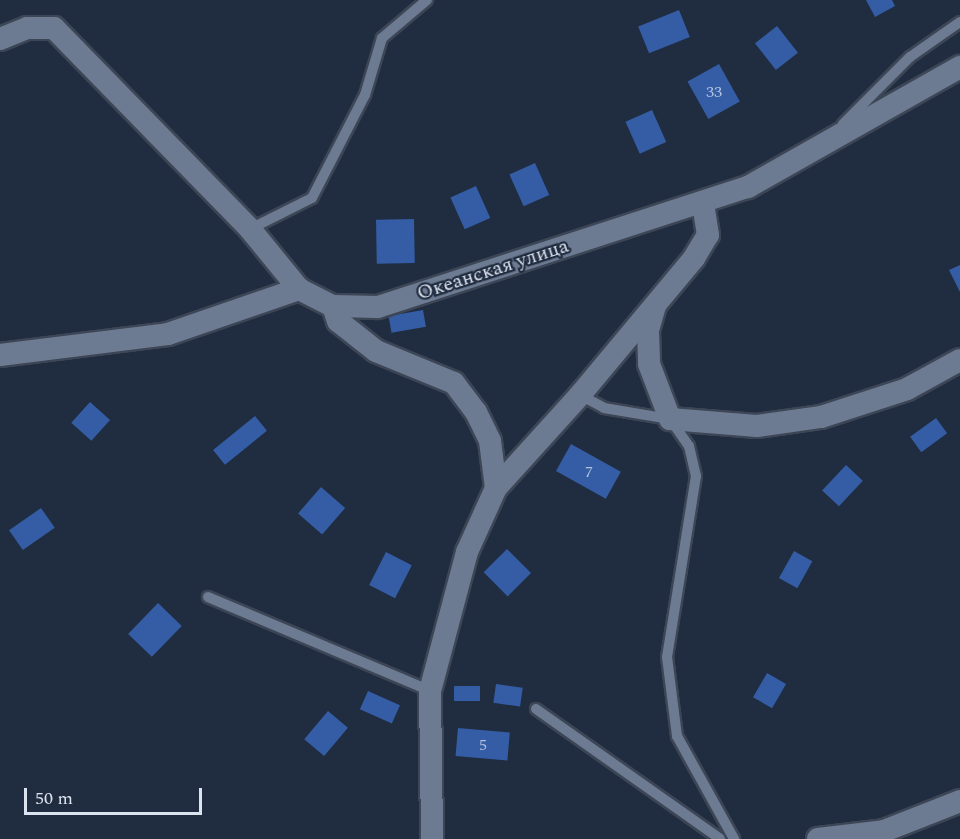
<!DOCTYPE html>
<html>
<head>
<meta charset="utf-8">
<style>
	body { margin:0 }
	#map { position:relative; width:960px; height:839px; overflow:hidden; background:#202c3f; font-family:Spectral,serif }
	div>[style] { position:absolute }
	.building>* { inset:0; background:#345da5; transform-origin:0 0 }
	.roads { filter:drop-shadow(2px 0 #3c4656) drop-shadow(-2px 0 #3c4656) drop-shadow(0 2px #3c4656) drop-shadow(0 -2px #3c4656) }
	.lane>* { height:10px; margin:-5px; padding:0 5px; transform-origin:5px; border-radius:5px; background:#6d7b92 }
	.street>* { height:22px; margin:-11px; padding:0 11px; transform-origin:11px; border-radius:11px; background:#6d7b92 }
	span { translate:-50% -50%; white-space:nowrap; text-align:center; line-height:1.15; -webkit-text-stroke:4.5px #202c3f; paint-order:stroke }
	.number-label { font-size:16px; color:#b2c2dd }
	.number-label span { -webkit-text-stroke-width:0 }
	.street-label { font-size:20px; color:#dce3f0 }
	.scale { position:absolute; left:24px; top:788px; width:178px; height:27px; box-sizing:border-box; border:3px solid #dce3f0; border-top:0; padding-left:8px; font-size:18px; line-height:21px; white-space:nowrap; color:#dce3f0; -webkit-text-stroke:4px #202c3f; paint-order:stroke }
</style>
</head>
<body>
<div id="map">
	<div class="building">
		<i style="clip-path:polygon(866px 0,892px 0,895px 6px,875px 17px)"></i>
		<i style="left:679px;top:10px;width:29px;height:44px;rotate:68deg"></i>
		<i style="left:777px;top:26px;width:34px;height:28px;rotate:52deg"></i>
		<i style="left:719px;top:64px;width:43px;height:36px;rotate:61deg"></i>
		<i style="left:652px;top:110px;width:35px;height:29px;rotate:66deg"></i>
		<i style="left:535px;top:163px;width:35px;height:28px;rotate:66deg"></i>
		<i style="left:476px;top:186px;width:35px;height:28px;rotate:66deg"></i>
		<i style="left:414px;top:219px;width:44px;height:38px;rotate:89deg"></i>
		<i style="clip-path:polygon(960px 265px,960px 292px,949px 270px)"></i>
		<i style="left:423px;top:310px;width:17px;height:35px;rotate:80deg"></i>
		<i style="left:90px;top:402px;width:27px;height:28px;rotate:42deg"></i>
		<i style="left:255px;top:416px;width:19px;height:54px;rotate:51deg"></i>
		<i style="left:936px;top:418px;width:19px;height:32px;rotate:54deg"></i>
		<i style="left:571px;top:444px;width:57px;height:31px;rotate:29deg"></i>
		<i style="left:846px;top:465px;width:23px;height:35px;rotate:43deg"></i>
		<i style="left:321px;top:487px;width:32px;height:35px;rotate:41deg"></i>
		<i style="left:41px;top:508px;width:24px;height:39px;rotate:55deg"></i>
		<i style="left:507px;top:549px;width:34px;height:33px;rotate:45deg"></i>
		<i style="left:794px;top:551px;width:21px;height:31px;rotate:29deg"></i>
		<i style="left:386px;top:552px;width:29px;height:37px;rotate:27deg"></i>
		<i style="left:158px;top:603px;width:33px;height:43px;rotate:44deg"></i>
		<i style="left:767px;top:673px;width:22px;height:28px;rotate:30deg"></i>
		<i style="left:496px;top:684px;width:27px;height:19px;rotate:8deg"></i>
		<i style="left:454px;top:686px;width:26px;height:15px"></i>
		<i style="left:368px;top:691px;width:35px;height:20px;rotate:24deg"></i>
		<i style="left:328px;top:711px;width:26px;height:37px;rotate:40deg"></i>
		<i style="left:458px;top:728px;width:52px;height:28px;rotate:5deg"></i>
	</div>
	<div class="roads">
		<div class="lane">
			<i style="left:843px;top:124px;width:95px;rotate:-45deg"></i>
			<i style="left:910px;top:57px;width:61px;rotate:-35deg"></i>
			<i style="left:250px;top:229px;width:69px;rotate:-26.6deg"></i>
			<i style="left:312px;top:198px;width:116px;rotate:-62.8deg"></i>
			<i style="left:365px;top:95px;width:59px;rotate:-73.4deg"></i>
			<i style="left:382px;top:38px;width:59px;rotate:-40.2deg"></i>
			<i style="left:580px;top:395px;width:27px;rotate:28deg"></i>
			<i style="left:604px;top:408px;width:67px;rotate:9.5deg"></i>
			<i style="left:670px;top:419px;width:33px;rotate:55deg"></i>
			<i style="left:689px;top:446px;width:31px;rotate:77deg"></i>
			<i style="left:696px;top:476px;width:183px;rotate:99.1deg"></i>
			<i style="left:667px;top:657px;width:80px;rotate:82.8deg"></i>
			<i style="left:677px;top:736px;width:118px;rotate:61deg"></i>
			<i style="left:208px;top:597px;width:241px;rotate:22.9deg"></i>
			<i style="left:536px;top:709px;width:225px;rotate:35.2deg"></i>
		</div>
		<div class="street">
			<i style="left:0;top:39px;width:29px;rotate:-22deg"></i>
			<i style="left:27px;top:28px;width:27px"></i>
			<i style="left:54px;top:28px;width:281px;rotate:45.7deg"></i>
			<i style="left:250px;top:229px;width:77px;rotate:50.8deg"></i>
			<i style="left:333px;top:306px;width:16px;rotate:72deg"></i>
			<i style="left:338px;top:321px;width:48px;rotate:38.3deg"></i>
			<i style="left:376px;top:351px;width:84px;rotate:22.3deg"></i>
			<i style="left:454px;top:383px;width:36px;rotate:53deg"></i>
			<i style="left:476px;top:412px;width:32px;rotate:64deg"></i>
			<i style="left:490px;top:441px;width:47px;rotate:82.7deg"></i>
			<i style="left:496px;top:488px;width:70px;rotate:114.4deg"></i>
			<i style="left:467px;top:552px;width:144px;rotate:104.9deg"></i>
			<i style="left:430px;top:691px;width:148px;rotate:89.2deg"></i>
			<i style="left:655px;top:306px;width:26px;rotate:106deg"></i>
			<i style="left:648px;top:331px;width:33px;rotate:88deg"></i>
			<i style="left:649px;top:364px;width:59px;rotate:69.1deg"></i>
			<i style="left:670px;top:419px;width:87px;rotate:4.6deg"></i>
			<i style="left:757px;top:426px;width:65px;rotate:-8deg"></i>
			<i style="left:821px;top:417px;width:90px;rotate:-18deg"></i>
			<i style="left:907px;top:389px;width:60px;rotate:-28.7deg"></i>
			<i style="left:0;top:355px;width:169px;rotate:-7.1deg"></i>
			<i style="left:168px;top:334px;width:139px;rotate:-19deg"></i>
			<i style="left:299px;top:289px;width:38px;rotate:27deg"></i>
			<i style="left:333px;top:306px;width:45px;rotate:1.3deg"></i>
			<i style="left:378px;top:307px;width:389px;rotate:-18deg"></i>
			<i style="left:748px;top:187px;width:244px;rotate:-29.5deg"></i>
			<i style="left:496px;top:488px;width:125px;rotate:-47.9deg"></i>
			<i style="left:580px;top:395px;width:178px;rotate:-50.2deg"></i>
			<i style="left:694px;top:258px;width:27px;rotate:-59deg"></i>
			<i style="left:708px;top:235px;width:33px;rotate:-99deg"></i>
			<i style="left:818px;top:839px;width:66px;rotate:-6.9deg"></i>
			<i style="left:884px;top:831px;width:82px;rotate:-21.5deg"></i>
		</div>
	</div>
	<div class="number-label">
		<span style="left:714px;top:92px">33</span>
		<span style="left:589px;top:472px">7</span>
		<span style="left:483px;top:745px">5</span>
	</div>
	<div class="street-label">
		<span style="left:493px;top:270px;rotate:-18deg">Океанская улица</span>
	</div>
	<div class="scale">50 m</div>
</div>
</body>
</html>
